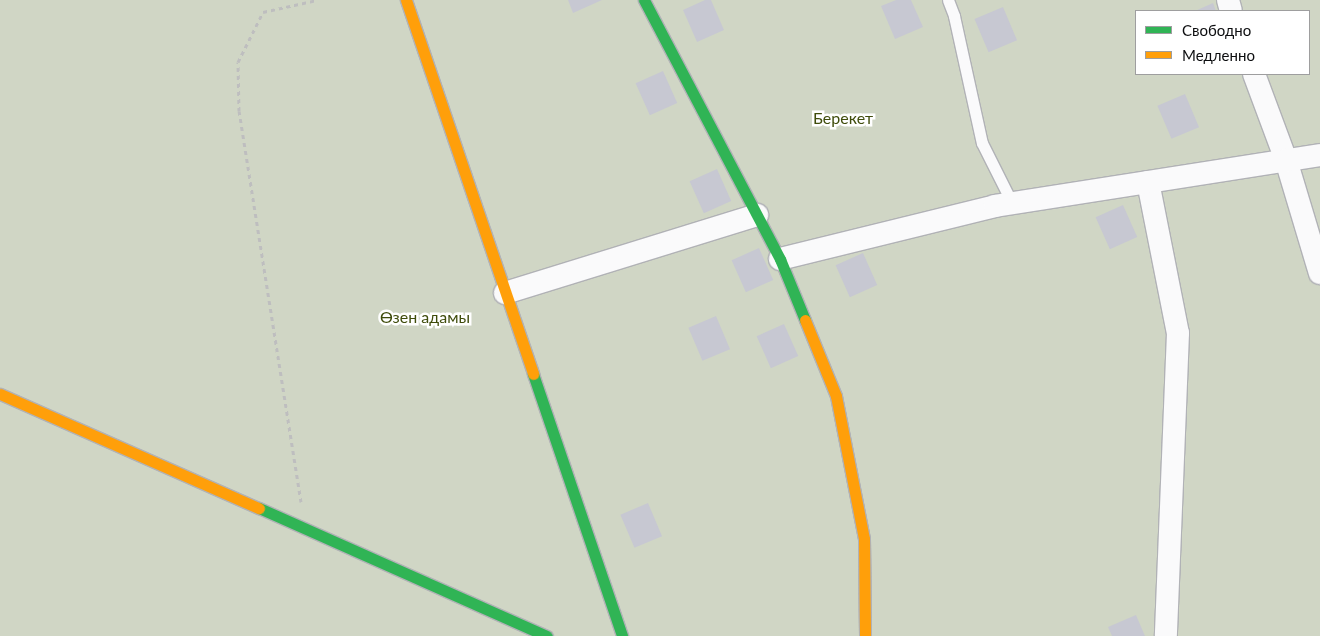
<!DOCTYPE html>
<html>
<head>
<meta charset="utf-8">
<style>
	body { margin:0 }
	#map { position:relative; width:1320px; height:636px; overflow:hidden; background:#dfdfe4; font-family:Lato,sans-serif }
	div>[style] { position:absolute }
	.green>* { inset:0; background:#d0d6c5 }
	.building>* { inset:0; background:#c7c8d2; transform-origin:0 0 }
	.path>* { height:3px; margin-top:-1.5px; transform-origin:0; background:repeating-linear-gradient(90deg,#bebebf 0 4px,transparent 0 8px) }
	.roads { filter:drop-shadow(1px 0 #b1b2b6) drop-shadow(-1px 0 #b1b2b6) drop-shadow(0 1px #b1b2b6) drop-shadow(0 -1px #b1b2b6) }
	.lane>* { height:11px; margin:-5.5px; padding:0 5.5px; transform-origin:5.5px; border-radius:5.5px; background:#fafafb }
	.street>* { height:22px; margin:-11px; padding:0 11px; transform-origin:11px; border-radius:11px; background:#fafafb }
	.fast>* { height:11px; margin:-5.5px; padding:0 5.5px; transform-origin:5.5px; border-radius:5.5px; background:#30b455 }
	.slow>* { height:11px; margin:-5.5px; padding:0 5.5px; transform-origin:5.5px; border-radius:5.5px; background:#ff9f0a }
	span { translate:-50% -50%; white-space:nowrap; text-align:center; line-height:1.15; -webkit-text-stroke:5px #fff; paint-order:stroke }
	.park-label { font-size:16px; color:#3f4c0b }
	.legend { position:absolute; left:1135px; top:10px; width:175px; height:65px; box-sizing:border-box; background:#fff; border:1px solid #9e9e9f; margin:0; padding:6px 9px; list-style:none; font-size:15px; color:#0c0d0f }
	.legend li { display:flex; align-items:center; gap:10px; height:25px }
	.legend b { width:25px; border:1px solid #9e9e9f }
</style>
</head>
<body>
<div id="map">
	<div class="green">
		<i style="clip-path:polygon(evenodd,0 0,1320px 0,1320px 636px,0 636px,0 0,1136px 11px,1309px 11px,1309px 74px,1136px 74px,1136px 11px)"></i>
	</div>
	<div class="building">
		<i style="clip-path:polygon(568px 0,602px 0,573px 13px)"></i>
		<i style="clip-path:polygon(705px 0,711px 0,724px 30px,697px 42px,683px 10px)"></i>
		<i style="clip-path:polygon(896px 0,911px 0,923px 27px,895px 39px,881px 6px)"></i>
		<i style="clip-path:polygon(1213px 3px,1216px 11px,1195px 11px)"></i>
		<i style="left:1003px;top:7px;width:36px;height:31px;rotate:67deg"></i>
		<i style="left:663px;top:71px;width:35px;height:30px;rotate:66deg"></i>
		<i style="left:1185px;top:94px;width:36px;height:30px;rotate:67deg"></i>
		<i style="left:717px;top:169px;width:35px;height:30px;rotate:66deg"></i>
		<i style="left:1123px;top:205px;width:35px;height:30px;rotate:66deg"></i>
		<i style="left:759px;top:248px;width:35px;height:30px;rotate:66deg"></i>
		<i style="left:863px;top:253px;width:35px;height:30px;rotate:66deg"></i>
		<i style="left:716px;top:316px;width:36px;height:30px;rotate:67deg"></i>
		<i style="left:784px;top:324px;width:35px;height:30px;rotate:66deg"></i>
		<i style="left:648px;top:503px;width:36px;height:30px;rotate:67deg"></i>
		<i style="clip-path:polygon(1136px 615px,1145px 636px,1112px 636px,1108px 627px)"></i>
	</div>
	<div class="path">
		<i style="left:301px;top:502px;width:396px;rotate:-99deg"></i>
		<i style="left:239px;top:111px;width:49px;rotate:-91.2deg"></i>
		<i style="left:238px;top:62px;width:56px;rotate:-63.4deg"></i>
		<i style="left:263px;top:12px;width:55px;rotate:-12.5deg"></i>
	</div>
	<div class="roads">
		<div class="lane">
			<i style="left:948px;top:0;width:17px;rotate:69deg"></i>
			<i style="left:954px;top:16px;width:130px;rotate:77.6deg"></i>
			<i style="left:982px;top:143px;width:67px;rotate:63.4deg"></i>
		</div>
		<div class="street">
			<i style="left:1228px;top:0;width:11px;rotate:75deg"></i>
			<i style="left:1254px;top:74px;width:92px;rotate:69.6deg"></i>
			<i style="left:1286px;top:160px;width:118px;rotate:73.3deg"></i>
			<i style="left:1148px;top:182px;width:154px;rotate:78.8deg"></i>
			<i style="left:1178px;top:333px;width:303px;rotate:92.3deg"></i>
			<i style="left:780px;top:259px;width:221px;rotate:-13.8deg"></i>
			<i style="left:995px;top:206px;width:329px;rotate:-8.9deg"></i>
			<i style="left:505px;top:293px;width:264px;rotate:-17.2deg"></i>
		</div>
		<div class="fast">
			<i style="left:644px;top:0;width:293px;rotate:62.3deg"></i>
			<i style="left:780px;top:259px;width:66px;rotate:67.7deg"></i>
			<i style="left:533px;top:374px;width:277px;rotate:71.2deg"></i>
			<i style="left:259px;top:508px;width:315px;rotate:24deg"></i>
		</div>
		<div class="slow">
			<i style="left:406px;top:0;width:395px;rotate:71.2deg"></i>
			<i style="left:805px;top:320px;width:82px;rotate:67.8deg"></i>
			<i style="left:836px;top:396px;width:146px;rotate:78.9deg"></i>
			<i style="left:864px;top:539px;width:97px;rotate:89.4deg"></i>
			<i style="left:0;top:394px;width:283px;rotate:23.8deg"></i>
		</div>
	</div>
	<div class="park-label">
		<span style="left:843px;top:118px">Берекет</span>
		<span style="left:425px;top:317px">Өзен адамы</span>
	</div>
	<ul class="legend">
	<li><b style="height:6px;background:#30b455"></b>Свободно</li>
	<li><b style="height:6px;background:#ff9f0a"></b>Медленно</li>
	</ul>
</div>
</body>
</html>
